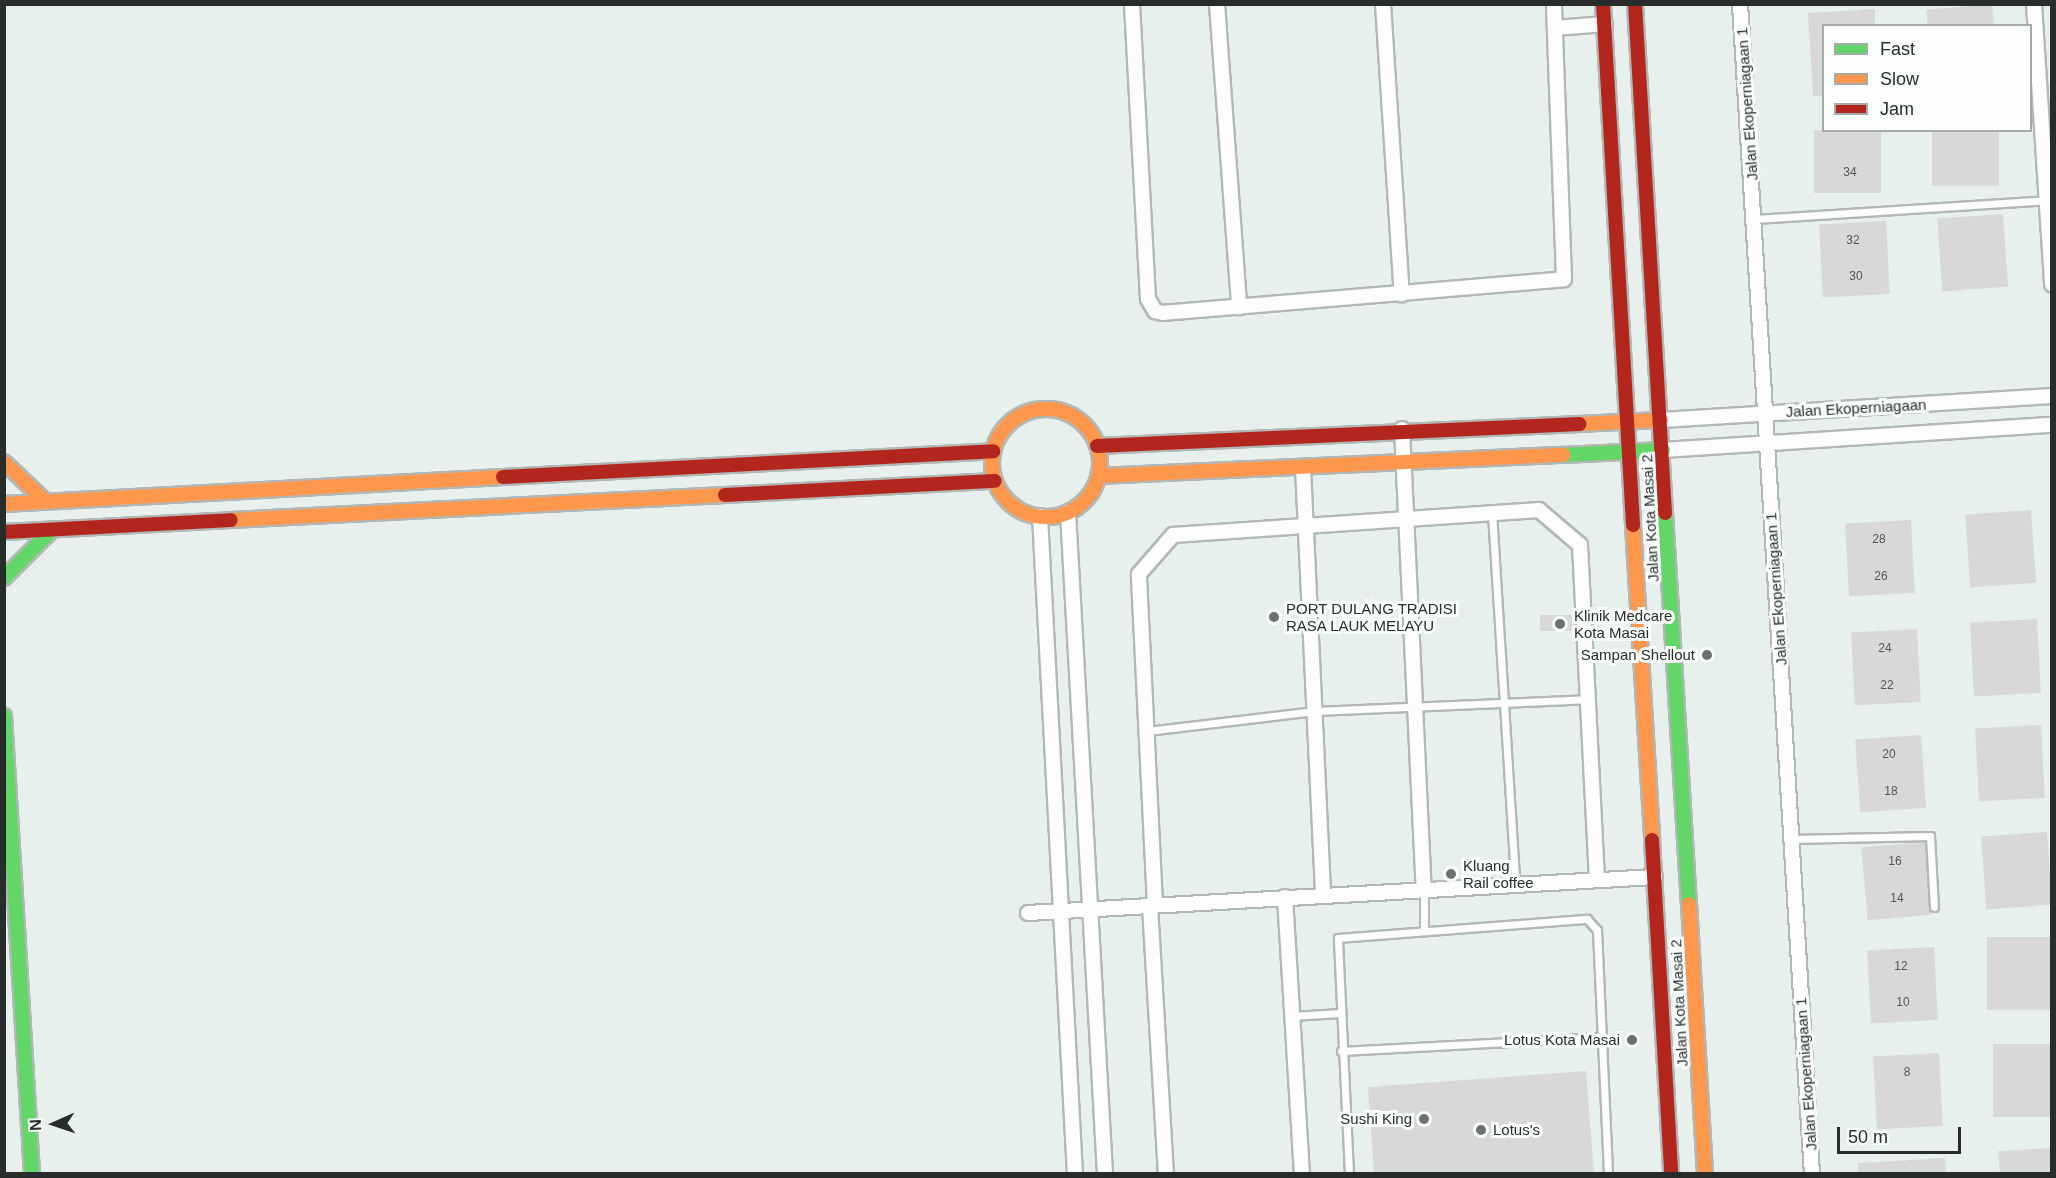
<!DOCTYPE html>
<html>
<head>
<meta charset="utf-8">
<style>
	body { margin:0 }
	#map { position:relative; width:2056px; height:1178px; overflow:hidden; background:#e8f0ed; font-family:Arial,sans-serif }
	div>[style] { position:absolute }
	.building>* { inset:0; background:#d8d8d6; transform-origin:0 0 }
	.roads { filter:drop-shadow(2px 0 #b2b8b5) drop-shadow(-2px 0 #b2b8b5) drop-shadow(0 2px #b2b8b5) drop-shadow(0 -2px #b2b8b5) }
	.lane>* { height:7px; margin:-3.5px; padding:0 3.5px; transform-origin:3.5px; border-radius:3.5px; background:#fcfdfc }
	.street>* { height:14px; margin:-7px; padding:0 7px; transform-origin:7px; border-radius:7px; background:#fcfdfc }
	.fast>* { height:14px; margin:-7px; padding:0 7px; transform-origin:7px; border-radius:7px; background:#63d668 }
	.slow>* { height:14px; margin:-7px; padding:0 7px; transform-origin:7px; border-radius:7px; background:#ff974d }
	.slow>.ring { margin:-7px; padding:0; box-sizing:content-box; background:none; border:14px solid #ff974d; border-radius:50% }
	.jam>* { height:14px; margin:-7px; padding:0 7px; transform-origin:7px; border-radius:7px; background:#b3261e }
	.dots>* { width:16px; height:16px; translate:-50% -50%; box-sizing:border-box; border:3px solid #fbfefd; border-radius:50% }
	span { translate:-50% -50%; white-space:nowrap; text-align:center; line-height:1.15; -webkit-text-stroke:6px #fbfefd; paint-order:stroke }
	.number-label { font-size:12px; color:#535855 }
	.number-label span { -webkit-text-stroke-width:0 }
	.street-label { font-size:15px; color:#272d2a }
	.poi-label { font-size:15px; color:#272d2a }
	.left { translate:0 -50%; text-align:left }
	.right { translate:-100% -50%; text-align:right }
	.frame { position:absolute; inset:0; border:6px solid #272d2a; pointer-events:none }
	.legend { position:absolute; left:1822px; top:24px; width:210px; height:108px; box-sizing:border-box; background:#fbfefd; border:2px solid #a6aaa9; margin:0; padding:8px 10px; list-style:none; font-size:18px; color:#272d2a }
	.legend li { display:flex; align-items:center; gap:12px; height:30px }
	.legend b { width:30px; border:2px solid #a6aaa9 }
	.north { position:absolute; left:24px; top:1094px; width:60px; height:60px; -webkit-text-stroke:4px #fbfefd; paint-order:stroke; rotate:267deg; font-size:16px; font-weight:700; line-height:24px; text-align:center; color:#272d2a }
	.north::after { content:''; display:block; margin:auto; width:21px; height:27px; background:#272d2a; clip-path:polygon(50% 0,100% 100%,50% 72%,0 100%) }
	.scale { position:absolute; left:1837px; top:1127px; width:124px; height:27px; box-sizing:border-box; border:3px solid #272d2a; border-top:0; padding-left:8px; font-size:18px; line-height:21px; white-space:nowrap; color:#272d2a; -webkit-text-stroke:4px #fbfefd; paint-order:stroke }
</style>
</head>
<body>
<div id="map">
	<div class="building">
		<i style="left:1992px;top:4px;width:22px;height:66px;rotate:85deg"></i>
		<i style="clip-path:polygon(1875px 9px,1875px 26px,1824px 26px,1824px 96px,1813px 96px,1808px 13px)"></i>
		<i style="left:1814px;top:130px;width:67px;height:63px"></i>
		<i style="left:1932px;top:130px;width:67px;height:56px"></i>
		<i style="left:2003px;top:214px;width:73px;height:66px;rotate:86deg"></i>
		<i style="left:1886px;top:221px;width:73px;height:67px;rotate:87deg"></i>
		<i style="left:2031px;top:510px;width:73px;height:66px;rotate:86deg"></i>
		<i style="left:1911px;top:520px;width:73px;height:66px;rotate:87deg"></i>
		<i style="left:1575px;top:615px;width:16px;height:35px;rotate:90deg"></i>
		<i style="left:2037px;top:619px;width:74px;height:67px;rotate:87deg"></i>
		<i style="left:1917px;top:629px;width:73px;height:66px;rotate:87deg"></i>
		<i style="left:2041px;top:725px;width:73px;height:66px;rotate:87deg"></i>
		<i style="left:1921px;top:735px;width:73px;height:66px;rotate:86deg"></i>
		<i style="left:2047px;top:832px;width:73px;height:66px;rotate:86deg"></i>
		<i style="left:1925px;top:842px;width:73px;height:64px;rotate:85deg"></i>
		<i style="left:2052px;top:937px;width:73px;height:65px;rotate:90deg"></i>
		<i style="left:1934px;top:947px;width:73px;height:67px;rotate:87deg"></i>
		<i style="left:2052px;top:1044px;width:73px;height:59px;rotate:90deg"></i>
		<i style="left:1939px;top:1053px;width:73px;height:66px;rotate:87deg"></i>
		<i style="clip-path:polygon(1586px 1071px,1594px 1173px,1374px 1173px,1368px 1087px)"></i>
		<i style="clip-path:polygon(2052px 1148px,2052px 1173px,2000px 1173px,1998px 1151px)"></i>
		<i style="clip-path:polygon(1945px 1158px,1946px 1173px,1858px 1173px,1858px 1163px)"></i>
	</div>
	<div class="roads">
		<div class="lane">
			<i style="left:1755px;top:219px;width:292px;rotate:-3.7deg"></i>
			<i style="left:1492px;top:513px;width:371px;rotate:86.4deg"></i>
			<i style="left:1147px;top:731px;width:169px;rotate:-6.8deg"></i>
			<i style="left:1315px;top:711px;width:272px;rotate:-2.5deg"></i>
			<i style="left:1791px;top:839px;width:139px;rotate:-1.2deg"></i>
			<i style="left:1930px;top:836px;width:71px;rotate:86.8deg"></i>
			<i style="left:1424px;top:889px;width:40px;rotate:90deg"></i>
			<i style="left:1292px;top:1016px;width:48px;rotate:-3.6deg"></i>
			<i style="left:1341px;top:1051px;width:261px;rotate:-3.1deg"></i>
			<i style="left:1349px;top:1174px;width:236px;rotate:-92.7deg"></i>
			<i style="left:1338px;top:938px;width:250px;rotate:-4.4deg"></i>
			<i style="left:1587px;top:919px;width:15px;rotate:48deg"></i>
			<i style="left:1597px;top:930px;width:244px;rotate:87.4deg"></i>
		</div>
		<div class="street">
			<i style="left:1132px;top:4px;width:295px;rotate:86.9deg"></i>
			<i style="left:1148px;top:299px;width:14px;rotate:60deg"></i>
			<i style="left:1155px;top:311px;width:8px;rotate:14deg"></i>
			<i style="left:1163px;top:313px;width:402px;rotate:-4.8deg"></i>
			<i style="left:1564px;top:279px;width:275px;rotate:-92.1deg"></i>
			<i style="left:1217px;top:4px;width:304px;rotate:85.8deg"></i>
			<i style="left:1383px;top:4px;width:291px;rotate:86.3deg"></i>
			<i style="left:1740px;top:4px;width:1172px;rotate:86.48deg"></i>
			<i style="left:2034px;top:4px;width:281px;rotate:86.3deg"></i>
			<i style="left:1555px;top:28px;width:50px;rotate:-4.6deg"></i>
			<i style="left:1661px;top:420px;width:392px;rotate:-3.5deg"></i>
			<i style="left:1402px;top:429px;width:461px;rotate:87.3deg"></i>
			<i style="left:1663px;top:450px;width:390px;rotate:-3.7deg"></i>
			<i style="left:1303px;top:468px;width:427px;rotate:87.3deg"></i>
			<i style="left:1068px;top:512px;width:663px;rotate:86.8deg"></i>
			<i style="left:1040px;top:516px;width:659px;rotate:86.96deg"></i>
			<i style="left:1285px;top:897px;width:278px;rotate:86.5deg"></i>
			<i style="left:1155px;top:905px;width:331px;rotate:-92.8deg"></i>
			<i style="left:1139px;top:574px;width:52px;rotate:-48.9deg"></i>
			<i style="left:1173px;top:535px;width:367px;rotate:-3.9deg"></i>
			<i style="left:1539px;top:510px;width:54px;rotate:40.5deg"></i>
			<i style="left:1580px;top:545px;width:334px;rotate:87.1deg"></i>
			<i style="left:1150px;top:906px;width:268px;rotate:86.6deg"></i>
			<i style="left:1028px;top:913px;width:628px;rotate:-3.29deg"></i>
		</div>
		<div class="fast">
			<i style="left:1564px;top:455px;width:99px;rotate:-2.9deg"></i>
			<i style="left:1665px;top:513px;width:392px;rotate:86.5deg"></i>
			<i style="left:4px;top:578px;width:68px;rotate:-45deg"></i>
			<i style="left:4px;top:716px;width:459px;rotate:86.5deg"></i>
		</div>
		<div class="slow">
			<i class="ring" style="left:992px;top:409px;width:94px;height:94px"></i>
			<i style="left:1579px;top:424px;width:82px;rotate:-2.8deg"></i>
			<i style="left:4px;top:462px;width:57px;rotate:43.6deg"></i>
			<i style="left:1098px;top:476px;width:466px;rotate:-2.6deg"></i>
			<i style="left:4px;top:504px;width:500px;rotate:-3.1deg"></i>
			<i style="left:231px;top:520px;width:495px;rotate:-2.9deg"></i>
			<i style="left:1633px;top:525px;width:316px;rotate:86.5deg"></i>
			<i style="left:1689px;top:904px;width:270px;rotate:86.6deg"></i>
		</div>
		<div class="jam">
			<i style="left:1603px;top:4px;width:522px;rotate:86.7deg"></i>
			<i style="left:1635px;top:4px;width:510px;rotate:86.63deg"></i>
			<i style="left:1097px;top:446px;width:483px;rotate:-2.6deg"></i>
			<i style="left:503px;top:477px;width:491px;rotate:-3deg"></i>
			<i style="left:725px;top:495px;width:270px;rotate:-3deg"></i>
			<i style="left:4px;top:532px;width:227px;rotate:-3deg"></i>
			<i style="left:1652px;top:840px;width:335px;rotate:86.7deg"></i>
		</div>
	</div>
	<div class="dots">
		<i style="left:1274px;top:617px;background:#6b716e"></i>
		<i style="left:1560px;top:624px;background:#6b716e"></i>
		<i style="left:1707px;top:655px;background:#6b716e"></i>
		<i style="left:1451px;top:874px;background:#6b716e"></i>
		<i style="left:1632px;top:1040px;background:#6b716e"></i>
		<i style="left:1424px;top:1119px;background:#6b716e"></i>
		<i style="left:1481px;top:1130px;background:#6b716e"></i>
	</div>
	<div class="number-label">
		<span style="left:1850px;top:173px">34</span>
		<span style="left:1853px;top:241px">32</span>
		<span style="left:1856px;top:277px">30</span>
		<span style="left:1879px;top:540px">28</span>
		<span style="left:1881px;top:577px">26</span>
		<span style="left:1885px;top:649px">24</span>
		<span style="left:1887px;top:686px">22</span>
		<span style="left:1889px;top:755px">20</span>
		<span style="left:1891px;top:792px">18</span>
		<span style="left:1895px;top:862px">16</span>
		<span style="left:1897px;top:899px">14</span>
		<span style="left:1901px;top:967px">12</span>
		<span style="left:1903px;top:1003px">10</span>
		<span style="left:1907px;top:1073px">8</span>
	</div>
	<div class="street-label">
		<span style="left:1747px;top:104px;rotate:-94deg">Jalan Ekoperniagaan 1</span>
		<span style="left:1856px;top:408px;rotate:-3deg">Jalan Ekoperniagaan</span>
		<span style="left:1650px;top:518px;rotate:-93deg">Jalan Kota Masai 2</span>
		<span style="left:1776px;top:589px;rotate:-94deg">Jalan Ekoperniagaan 1</span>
		<span style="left:1679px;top:1003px;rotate:-93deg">Jalan Kota Masai 2</span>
		<span style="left:1806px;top:1074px;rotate:-94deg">Jalan Ekoperniagaan 1</span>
	</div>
	<div class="poi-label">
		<span class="left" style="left:1286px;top:617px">PORT DULANG TRADISI<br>RASA LAUK MELAYU</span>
		<span class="left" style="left:1574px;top:624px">Klinik Medcare<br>Kota Masai</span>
		<span class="right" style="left:1695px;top:655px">Sampan Shellout</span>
		<span class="left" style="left:1463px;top:874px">Kluang<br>Rail coffee</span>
		<span class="right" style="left:1620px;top:1040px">Lotus Kota Masai</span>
		<span class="right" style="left:1412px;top:1119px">Sushi King</span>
		<span class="left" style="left:1493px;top:1130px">Lotus's</span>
	</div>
	<div class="frame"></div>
	<ul class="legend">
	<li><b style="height:8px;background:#63d668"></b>Fast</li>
	<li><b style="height:8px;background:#ff974d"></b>Slow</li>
	<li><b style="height:8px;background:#b3261e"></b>Jam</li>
	</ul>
	<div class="north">N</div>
	<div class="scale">50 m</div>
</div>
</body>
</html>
